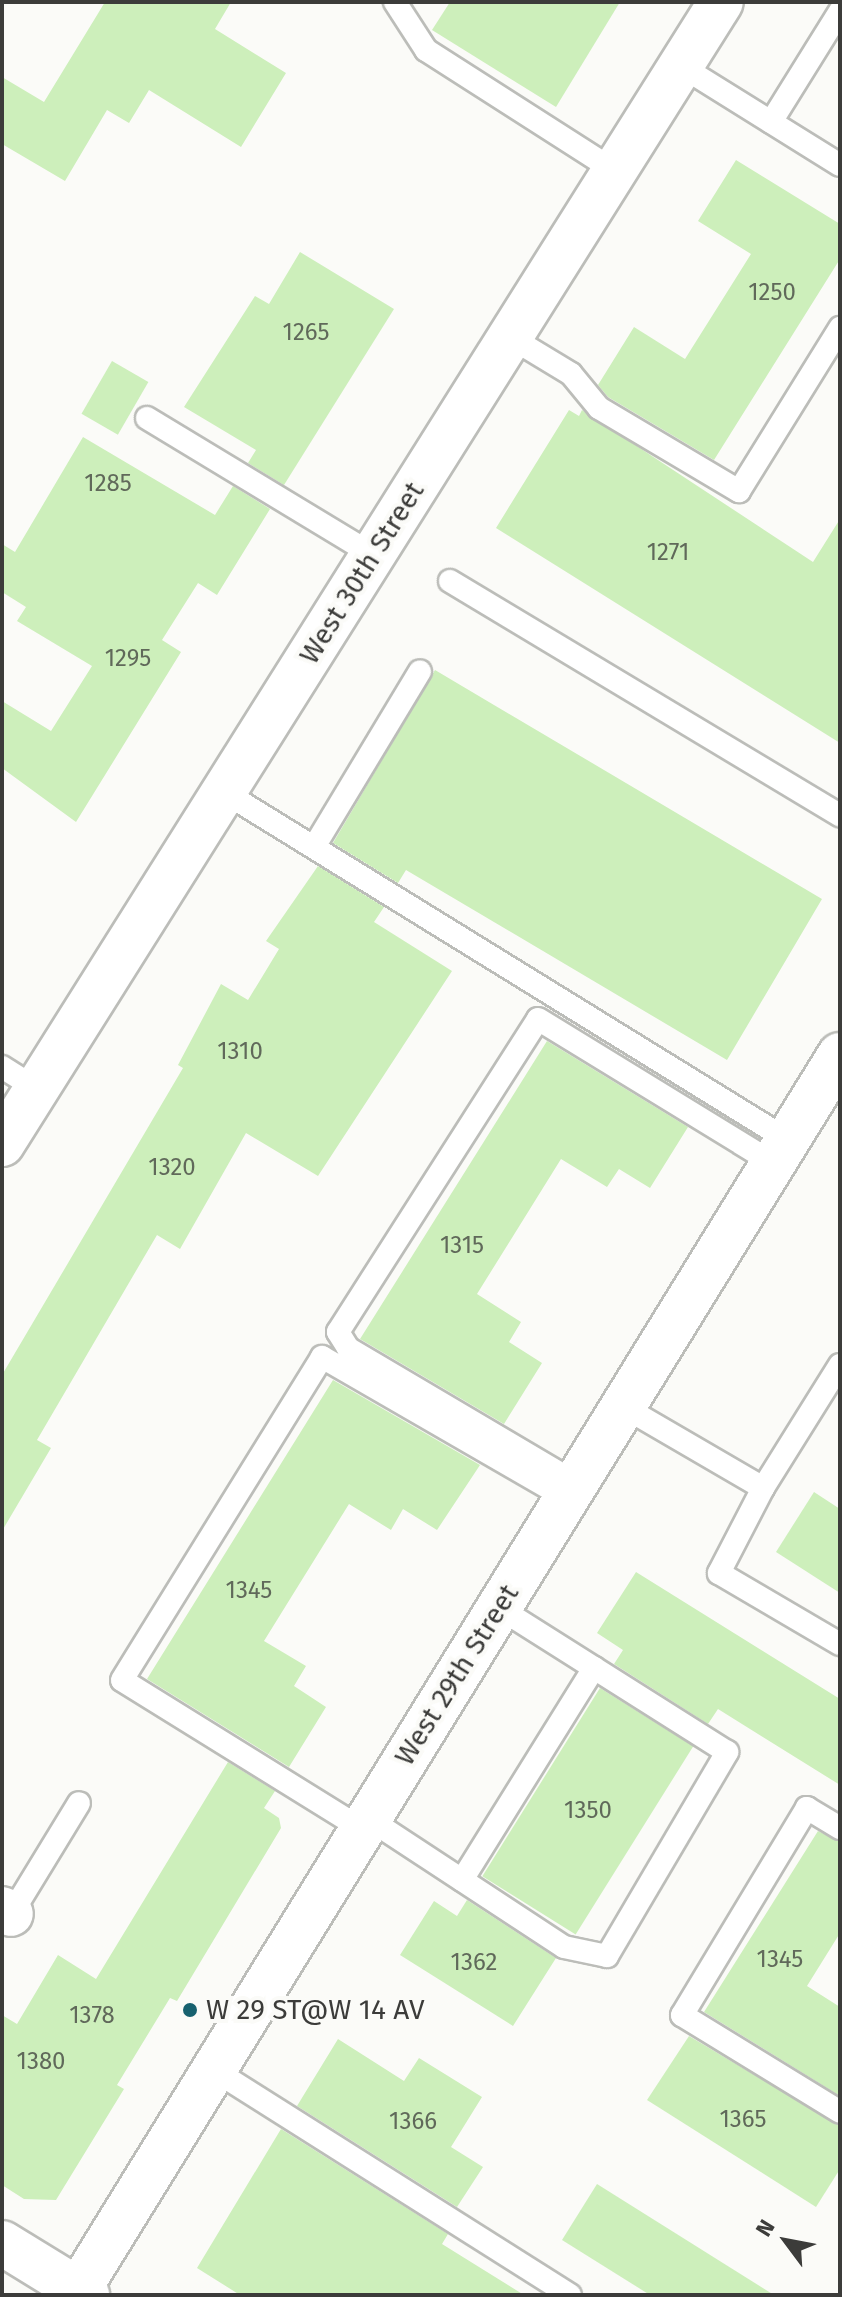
<!DOCTYPE html>
<html>
<head>
<meta charset="utf-8">
<style>
	body { margin:0 }
	#map { position:relative; width:842px; height:2297px; overflow:hidden; background:#fbfbf8; font-family:"Fira Sans",sans-serif }
	div>[style] { position:absolute }
	.building>* { inset:0; background:#cdefbb; transform-origin:0 0 }
	.roads { filter:drop-shadow(2px 0 #bcbdb9) drop-shadow(-2px 0 #bcbdb9) drop-shadow(0 2px #bcbdb9) drop-shadow(0 -2px #bcbdb9) }
	.service>* { height:22px; margin:-11px; padding:0 11px; transform-origin:11px; border-radius:11px; background:#fff }
	.minor>* { height:44px; margin:-22px; padding:0 22px; transform-origin:22px; border-radius:22px; background:#fff }
	.tertiary>* { height:44px; margin:-22px; padding:0 22px; transform-origin:22px; border-radius:22px; background:#fff }
	.dots>* { width:22px; height:22px; translate:-50% -50%; box-sizing:border-box; border:4px solid #fbfbf8; border-radius:50% }
	span { translate:-50% -50%; white-space:nowrap; text-align:center; line-height:1.15; -webkit-text-stroke:8px #fbfbf8; paint-order:stroke }
	.number-label { font-size:24px; color:#60695a }
	.number-label span { -webkit-text-stroke-width:0 }
	.street-label { font-size:28px; color:#3c3c3a }
	.poi-label { font-size:28px; color:#3c3c3a }
	.left { translate:0 -50%; text-align:left }
	.frame { position:absolute; inset:0; border:4px solid #3c3c3a; pointer-events:none }
	.north { position:absolute; left:746px; top:2201px; width:80px; height:80px; -webkit-text-stroke:6px #fbfbf8; paint-order:stroke; rotate:302deg; font-size:22px; font-weight:700; line-height:32px; text-align:center; color:#3c3c3a }
	.north::after { content:''; display:block; margin:auto; width:28px; height:36px; background:#3c3c3a; clip-path:polygon(50% 0,100% 100%,50% 72%,0 100%) }
</style>
</head>
<body>
<div id="map">
	<div class="building">
		<i style="clip-path:polygon(105px 2px,231px 2px,215px 29px,286px 73px,241px 147px,149px 90px,129px 123px,107px 110px,65px 181px,2px 144px,2px 77px,44px 102px)"></i>
		<i style="clip-path:polygon(450px 2px,620px 2px,556px 107px,432px 30px)"></i>
		<i style="clip-path:polygon(736px 160px,840px 224px,840px 259px,714px 460px,608px 397px,598px 385px,634px 327px,685px 359px,751px 254px,698px 221px)"></i>
		<i style="clip-path:polygon(300px 252px,394px 309px,284px 485px,248px 463px,256px 450px,184px 407px,255px 296px,269px 304px)"></i>
		<i style="left:112px;top:361px;width:42px;height:61px;rotate:30deg"></i>
		<i style="clip-path:polygon(569px 410px,579px 416px,582px 410px,813px 562px,840px 519px,840px 743px,496px 528px)"></i>
		<i style="clip-path:polygon(83px 437px,215px 515px,233px 486px,270px 509px,217px 595px,198px 583px,162px 640px,181px 652px,76px 822px,2px 768px,2px 701px,51px 731px,92px 666px,17px 621px,26px 607px,2px 592px,2px 544px,15px 552px)"></i>
		<i style="clip-path:polygon(435px 670px,822px 899px,727px 1060px,406px 870px,398px 883px,333px 843px)"></i>
		<i style="clip-path:polygon(318px 866px,384px 907px,374px 922px,452px 971px,318px 1176px,246px 1133px,180px 1249px,157px 1235px,37px 1440px,51px 1448px,2px 1531px,2px 1375px,183px 1068px,178px 1065px,221px 984px,248px 1000px,279px 949px,266px 941px)"></i>
		<i style="clip-path:polygon(547px 1041px,688px 1127px,650px 1188px,619px 1169px,607px 1187px,561px 1159px,477px 1294px,521px 1322px,509px 1342px,542px 1363px,504px 1424px,360px 1339px)"></i>
		<i style="clip-path:polygon(333px 1380px,480px 1465px,437px 1530px,403px 1509px,391px 1530px,349px 1504px,264px 1641px,306px 1666px,294px 1686px,326px 1707px,289px 1767px,147px 1679px)"></i>
		<i style="clip-path:polygon(814px 1492px,840px 1509px,840px 1593px,776px 1552px)"></i>
		<i style="clip-path:polygon(636px 1572px,840px 1699px,840px 1785px,718px 1709px,708px 1724px,614px 1664px,623px 1650px,597px 1633px)"></i>
		<i style="left:600px;top:1688px;width:110px;height:222px;rotate:32deg"></i>
		<i style="clip-path:polygon(228px 1762px,275px 1791px,264px 1808px,279px 1818px,281px 1828px,177px 2001px,170px 1998px,117px 2085px,124px 2089px,56px 2200px,24px 2199px,2px 2185px,2px 2015px,17px 2024px,58px 1955px,96px 1979px)"></i>
		<i style="clip-path:polygon(818px 1831px,840px 1842px,840px 1933px,807px 1986px,840px 2007px,840px 2096px,704px 2012px)"></i>
		<i style="clip-path:polygon(467px 1900px,556px 1958px,513px 2026px,400px 1955px,434px 1901px,457px 1916px)"></i>
		<i style="clip-path:polygon(689px 2036px,840px 2126px,840px 2169px,816px 2207px,647px 2100px)"></i>
		<i style="clip-path:polygon(338px 2039px,404px 2081px,419px 2058px,482px 2097px,451px 2147px,483px 2167px,457px 2207px,297px 2106px)"></i>
		<i style="clip-path:polygon(281px 2129px,448px 2234px,442px 2244px,524px 2295px,240px 2295px,197px 2268px)"></i>
		<i style="clip-path:polygon(597px 2184px,774px 2295px,650px 2295px,562px 2240px)"></i>
	</div>
	<div class="roads">
		<div class="service">
			<i style="left:395px;top:2px;width:57px;rotate:57.1deg"></i>
			<i style="left:426px;top:50px;width:224px;rotate:32.6deg"></i>
			<i style="left:681px;top:66px;width:187px;rotate:31.9deg"></i>
			<i style="left:771px;top:122px;width:131px;rotate:-58.1deg"></i>
			<i style="left:510px;top:337px;width:71px;rotate:31.2deg"></i>
			<i style="left:571px;top:374px;width:44px;rotate:50.5deg"></i>
			<i style="left:599px;top:408px;width:163px;rotate:30.7deg"></i>
			<i style="left:739px;top:491px;width:192px;rotate:-58.2deg"></i>
			<i style="left:147px;top:418px;width:264px;rotate:31.2deg"></i>
			<i style="left:450px;top:581px;width:455px;rotate:31deg"></i>
			<i style="left:224px;top:792px;width:663px;rotate:31.68deg"></i>
			<i style="left:314px;top:847px;width:205px;rotate:-58.9deg"></i>
			<i style="left:2px;top:1067px;width:41px;rotate:32.2deg"></i>
			<i style="left:624px;top:1407px;width:161px;rotate:30.2deg"></i>
			<i style="left:763px;top:1488px;width:96px;rotate:117.4deg"></i>
			<i style="left:719px;top:1573px;width:140px;rotate:30.4deg"></i>
			<i style="left:576px;top:1483px;width:265px;rotate:-149.4deg"></i>
			<i style="left:348px;top:1348px;width:19px;rotate:-122deg"></i>
			<i style="left:338px;top:1332px;width:371px;rotate:-57.4deg"></i>
			<i style="left:538px;top:1019px;width:276px;rotate:31.5deg"></i>
			<i style="left:763px;top:1488px;width:145px;rotate:-58deg"></i>
			<i style="left:369px;top:1819px;width:233px;rotate:33.3deg"></i>
			<i style="left:564px;top:1947px;width:44px;rotate:11.8deg"></i>
			<i style="left:607px;top:1956px;width:237px;rotate:-59.5deg"></i>
			<i style="left:727px;top:1752px;width:270px;rotate:-147.7deg"></i>
			<i style="left:840px;top:1828px;width:39px;rotate:-149deg"></i>
			<i style="left:807px;top:1808px;width:242px;rotate:121.1deg"></i>
			<i style="left:682px;top:2015px;width:185px;rotate:31.5deg"></i>
			<i style="left:362px;top:1829px;width:282px;rotate:-148.2deg"></i>
			<i style="left:122px;top:1680px;width:380px;rotate:-58.2deg"></i>
			<i style="left:322px;top:1357px;width:282px;rotate:30deg"></i>
			<i style="left:462px;top:1880px;width:250px;rotate:-58.1deg"></i>
			<i style="left:7px;top:1921px;width:138px;rotate:-58.6deg"></i>
			<i style="left:214px;top:2070px;width:421px;rotate:32.3deg"></i>
		</div>
		<div class="minor">
			<i style="left:2px;top:1144px;width:1349px;rotate:-57.81deg"></i>
			<i style="left:2px;top:1909px;width:10px;rotate:29deg"></i>
			<i style="left:2px;top:2243px;width:100px;rotate:31.5deg"></i>
		</div>
		<div class="tertiary">
			<i style="left:75px;top:2295px;width:1457px;rotate:-58.33deg"></i>
		</div>
	</div>
	<div class="dots">
		<i style="left:190px;top:2010px;background:#17616f"></i>
	</div>
	<div class="number-label">
		<span style="left:772px;top:293px">1250</span>
		<span style="left:306px;top:333px">1265</span>
		<span style="left:108px;top:484px">1285</span>
		<span style="left:668px;top:553px">1271</span>
		<span style="left:128px;top:659px">1295</span>
		<span style="left:240px;top:1052px">1310</span>
		<span style="left:172px;top:1168px">1320</span>
		<span style="left:462px;top:1246px">1315</span>
		<span style="left:249px;top:1591px">1345</span>
		<span style="left:588px;top:1811px">1350</span>
		<span style="left:780px;top:1960px">1345</span>
		<span style="left:474px;top:1963px">1362</span>
		<span style="left:92px;top:2016px">1378</span>
		<span style="left:41px;top:2062px">1380</span>
		<span style="left:743px;top:2120px">1365</span>
		<span style="left:413px;top:2122px">1366</span>
	</div>
	<div class="street-label">
		<span style="left:362px;top:573px;rotate:-58deg">West 30th Street</span>
		<span style="left:457px;top:1675px;rotate:-58deg">West 29th Street</span>
	</div>
	<div class="poi-label">
		<span class="left" style="left:206px;top:2010px">W 29 ST@W 14 AV</span>
	</div>
	<div class="frame"></div>
	<div class="north">N</div>
</div>
</body>
</html>
